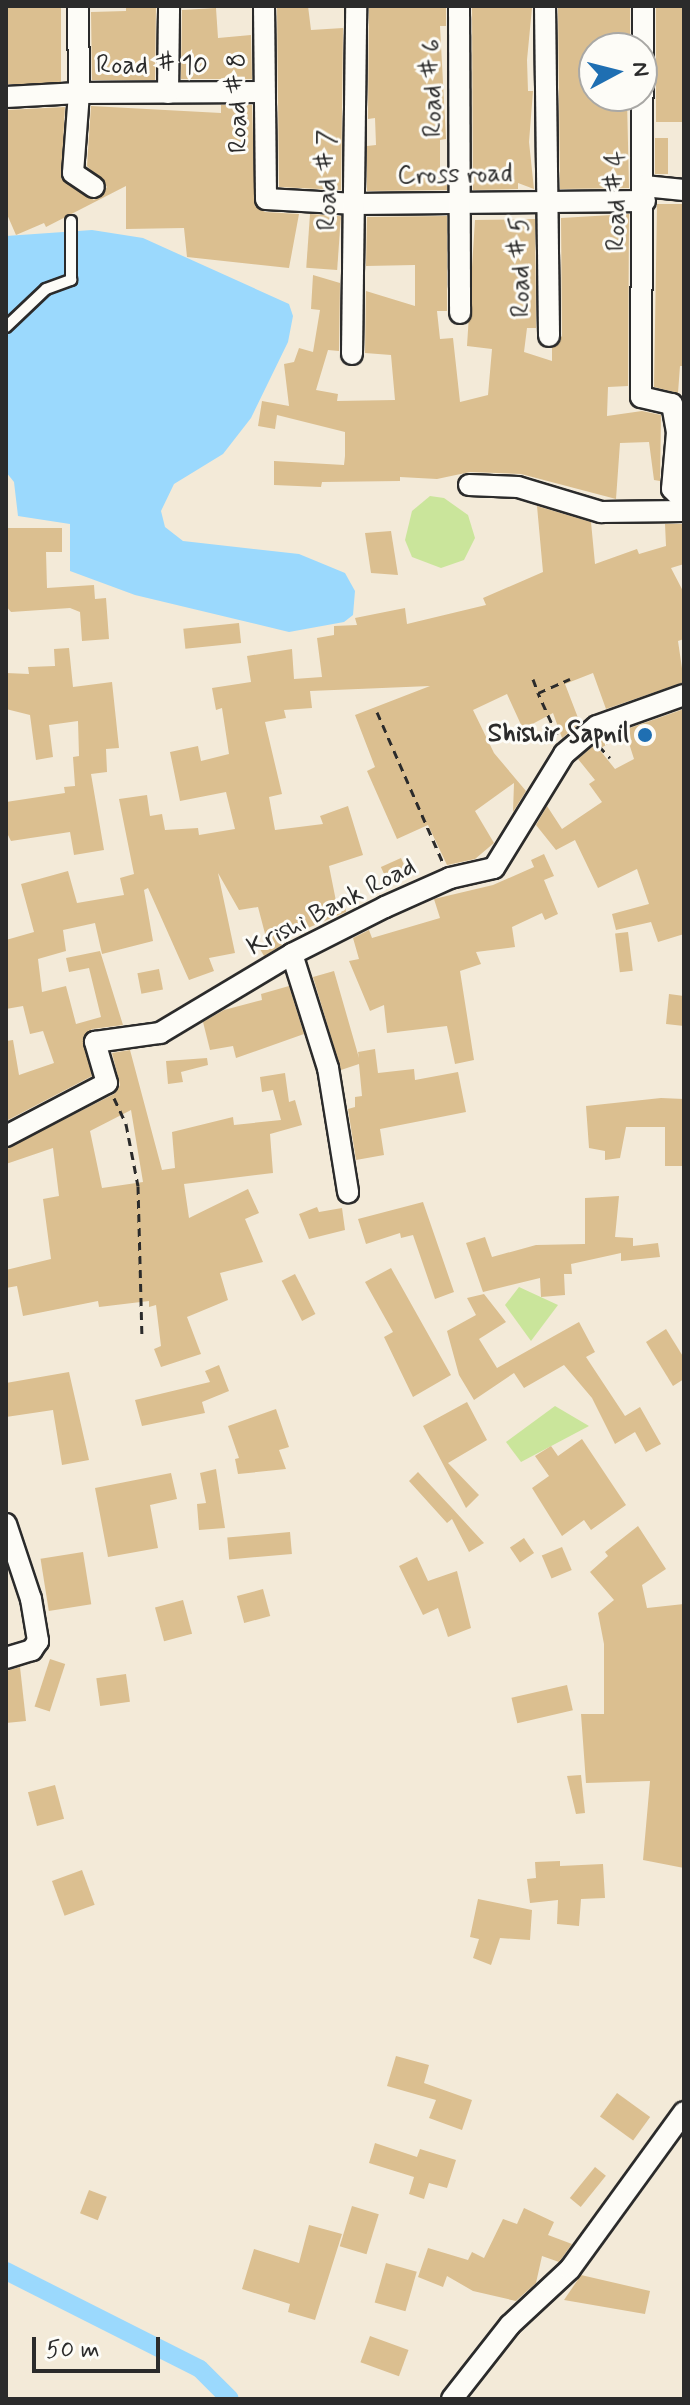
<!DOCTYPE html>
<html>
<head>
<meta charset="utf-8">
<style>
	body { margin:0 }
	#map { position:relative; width:690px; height:2405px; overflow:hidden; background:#f3ead8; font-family:Mynerve,sans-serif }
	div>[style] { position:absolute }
	.green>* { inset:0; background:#cae59b }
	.water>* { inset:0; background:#9bd9fd }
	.canal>* { height:18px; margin:-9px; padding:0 9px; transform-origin:9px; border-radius:9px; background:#9bd9fd }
	.building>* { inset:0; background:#dbbf90; transform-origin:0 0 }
	.path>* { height:3px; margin-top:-1.5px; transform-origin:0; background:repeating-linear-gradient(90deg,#2b2b2b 0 8px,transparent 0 14px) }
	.roads { filter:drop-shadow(2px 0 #2b2b2b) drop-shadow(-2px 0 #2b2b2b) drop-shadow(0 2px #2b2b2b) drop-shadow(0 -2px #2b2b2b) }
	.lane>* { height:10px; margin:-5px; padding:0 5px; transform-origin:5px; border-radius:5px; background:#fdfcf7 }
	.street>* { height:20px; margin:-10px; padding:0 10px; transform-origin:10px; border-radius:10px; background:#fdfcf7 }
	.dots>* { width:22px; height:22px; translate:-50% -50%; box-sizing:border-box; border:4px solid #fdfcf7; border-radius:50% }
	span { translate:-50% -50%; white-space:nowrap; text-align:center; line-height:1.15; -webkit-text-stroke:6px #fdfcf7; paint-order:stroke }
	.street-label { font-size:26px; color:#2b2b2b }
	.poi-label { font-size:26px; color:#2b2b2b; font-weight:700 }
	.right { translate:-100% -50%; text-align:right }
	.frame { position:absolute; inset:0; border:8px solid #2b2b2b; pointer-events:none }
	.north { position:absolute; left:578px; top:32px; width:80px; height:80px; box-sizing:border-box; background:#fdfcf7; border:2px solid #a9a8a5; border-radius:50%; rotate:83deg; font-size:22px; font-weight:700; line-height:32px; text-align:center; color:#2b2b2b }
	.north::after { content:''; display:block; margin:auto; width:28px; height:36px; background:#1f6fb2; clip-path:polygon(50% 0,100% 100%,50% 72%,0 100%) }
	.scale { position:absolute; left:32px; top:2337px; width:128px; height:36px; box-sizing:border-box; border:4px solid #2b2b2b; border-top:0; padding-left:10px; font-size:24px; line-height:28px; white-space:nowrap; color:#2b2b2b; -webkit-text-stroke:6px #fdfcf7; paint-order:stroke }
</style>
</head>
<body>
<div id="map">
	<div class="green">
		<i style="clip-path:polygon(430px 496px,444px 498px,468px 515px,475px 538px,464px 560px,441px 568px,412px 557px,405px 540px,412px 511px)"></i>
		<i style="clip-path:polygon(519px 1287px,558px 1305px,531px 1341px,505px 1305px)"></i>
		<i style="clip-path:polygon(555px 1406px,589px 1426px,521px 1462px,506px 1442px)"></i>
	</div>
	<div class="water">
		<i style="clip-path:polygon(92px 230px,143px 238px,289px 304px,293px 316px,288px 342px,251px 418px,223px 454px,174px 484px,161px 511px,165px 527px,183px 541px,299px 554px,345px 573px,355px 591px,353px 615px,344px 622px,289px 632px,135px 595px,70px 571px,70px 524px,18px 516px,14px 482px,6px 472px,6px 236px)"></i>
	</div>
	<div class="canal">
		<i style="left:6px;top:2271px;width:217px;rotate:26.8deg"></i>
		<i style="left:200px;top:2369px;width:42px;rotate:45deg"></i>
	</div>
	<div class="building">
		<i style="left:6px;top:6px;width:55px;height:78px"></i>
		<i style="clip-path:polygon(126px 6px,156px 6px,155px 80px,92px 80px,91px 12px,126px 11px)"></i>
		<i style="clip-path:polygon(277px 6px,308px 6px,311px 30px,343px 28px,341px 190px,279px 187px)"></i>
		<i style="clip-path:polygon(369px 6px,446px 6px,446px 26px,440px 26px,446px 139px,440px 140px,440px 173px,447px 173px,447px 190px,367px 191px,367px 146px,376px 145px,375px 118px,368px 119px)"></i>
		<i style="clip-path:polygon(472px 6px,532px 8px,527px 60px,528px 91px,533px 91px,529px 142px,534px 189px,518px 183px,518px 189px,473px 190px)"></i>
		<i style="clip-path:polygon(630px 6px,630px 48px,593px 48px,590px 55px,593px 99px,627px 99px,629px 188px,560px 189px,558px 7px)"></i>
		<i style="left:656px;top:6px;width:27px;height:116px"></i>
		<i style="clip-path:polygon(216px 8px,218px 38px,251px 35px,252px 79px,181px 79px,182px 10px)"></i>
		<i style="clip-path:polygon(221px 105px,252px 105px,255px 206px,265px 212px,299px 214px,289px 268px,187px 257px,184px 228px,126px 229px,126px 186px,46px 227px,44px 223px,16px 235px,6px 212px,6px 110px,65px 107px,61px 178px,94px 200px,107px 187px,87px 166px,91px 106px,221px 113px)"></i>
		<i style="left:655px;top:138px;width:13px;height:36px"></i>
		<i style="clip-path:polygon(657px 204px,684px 204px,684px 366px,680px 366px,678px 393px,654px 387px)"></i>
		<i style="left:310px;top:214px;width:31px;height:54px;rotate:4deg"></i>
		<i style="clip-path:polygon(629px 214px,628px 386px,608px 387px,607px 416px,642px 411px,661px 415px,660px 481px,654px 480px,649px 442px,620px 443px,616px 499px,521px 474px,470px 472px,437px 479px,400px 477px,400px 481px,322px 482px,321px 487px,274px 485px,274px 461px,344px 465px,345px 456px,345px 432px,277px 415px,275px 429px,258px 426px,262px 401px,289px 406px,284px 364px,294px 362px,299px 348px,313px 352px,320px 310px,311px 309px,313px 275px,340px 283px,339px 351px,328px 350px,316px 390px,338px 394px,337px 401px,395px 400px,391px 355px,365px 353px,366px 291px,415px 306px,415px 265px,366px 266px,367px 217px,447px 216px,447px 311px,437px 311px,440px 339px,453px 338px,460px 402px,488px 395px,492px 349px,467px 346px,475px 220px,535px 219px,536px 328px,527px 328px,524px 352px,552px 361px,552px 348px,562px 336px,561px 218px)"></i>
		<i style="clip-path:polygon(537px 506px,591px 522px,595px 564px,637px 549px,639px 554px,666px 546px,665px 524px,683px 524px,684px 564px,671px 568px,684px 593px,684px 639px,678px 641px,684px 682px,606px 709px,593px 673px,565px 684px,580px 723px,562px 738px,553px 713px,523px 729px,507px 694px,473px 710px,494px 753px,526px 791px,513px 812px,514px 783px,475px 811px,494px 843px,475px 859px,447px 865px,428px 825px,397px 839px,367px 771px,375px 767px,355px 715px,430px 686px,310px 691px,312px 708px,284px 710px,286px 718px,265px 722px,282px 794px,269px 797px,275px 830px,323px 824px,320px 816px,348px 806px,363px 855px,329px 866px,336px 901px,345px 900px,346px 912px,279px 940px,282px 945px,264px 956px,260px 949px,268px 945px,258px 907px,239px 910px,218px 873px,235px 953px,209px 958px,214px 971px,189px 980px,148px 888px,144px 890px,153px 941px,102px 954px,95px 923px,63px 930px,66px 951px,38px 959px,42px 992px,66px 986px,76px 1024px,101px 1017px,89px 968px,69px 972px,66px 958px,100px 951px,123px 1025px,92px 1029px,83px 1038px,92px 1076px,6px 1121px,6px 1041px,13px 1040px,19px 1075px,54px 1063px,43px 1031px,30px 1034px,23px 1006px,6px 1009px,6px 940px,34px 932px,21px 884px,68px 871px,77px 903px,124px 895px,120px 878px,134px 874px,119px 799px,147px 795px,150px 816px,162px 814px,165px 830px,198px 828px,199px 835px,235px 829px,226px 792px,180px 801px,170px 752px,198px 746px,201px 761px,229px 754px,222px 708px,216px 710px,212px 688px,251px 682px,247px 656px,292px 649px,294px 679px,322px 677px,317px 638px,334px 635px,334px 626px,357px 625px,355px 618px,405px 608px,407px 624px,486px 605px,483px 598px,543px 572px)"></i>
		<i style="clip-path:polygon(6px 528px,62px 528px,62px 552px,46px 552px,47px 588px,94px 585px,95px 599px,106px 598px,109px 639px,82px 641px,80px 612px,70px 608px,11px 612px,6px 606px)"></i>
		<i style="clip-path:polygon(391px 531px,398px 575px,371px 573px,365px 533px)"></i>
		<i style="left:239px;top:623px;width:20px;height:56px;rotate:84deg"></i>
		<i style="clip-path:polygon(69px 648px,73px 687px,112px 682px,119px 748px,106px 749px,107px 772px,91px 774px,104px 850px,74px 855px,70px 832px,11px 841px,6px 831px,6px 802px,65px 793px,64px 787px,75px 786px,73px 757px,79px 756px,78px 721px,49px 725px,53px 757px,36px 760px,30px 715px,6px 709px,6px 673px,29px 674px,28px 667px,55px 666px,54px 649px)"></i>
		<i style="clip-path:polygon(evenodd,684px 709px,684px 934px,658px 942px,651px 922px,616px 930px,612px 914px,649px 904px,637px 869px,598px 888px,575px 840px,556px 850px,536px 825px,547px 806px,562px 829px,602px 802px,589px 784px,595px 780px,578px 759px,604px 737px,684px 709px,626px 734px,634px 759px,615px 769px,599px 749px,626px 734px)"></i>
		<i style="clip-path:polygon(544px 854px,554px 876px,544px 880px,558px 914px,545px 920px,542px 913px,512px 927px,515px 947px,476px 952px,481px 964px,460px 971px,474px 1060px,455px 1064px,447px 1026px,387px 1033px,384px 1005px,370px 1011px,349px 961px,359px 959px,353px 938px,369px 930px,372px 938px,440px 918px,434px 899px,493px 885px,534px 867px,531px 860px)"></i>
		<i style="left:401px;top:858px;width:20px;height:22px;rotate:66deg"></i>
		<i style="left:628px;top:932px;width:39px;height:13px;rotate:83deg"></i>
		<i style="left:159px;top:969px;width:21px;height:22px;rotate:79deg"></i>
		<i style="clip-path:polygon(334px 971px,359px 1058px,358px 1052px,375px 1049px,378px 1073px,414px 1069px,415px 1080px,458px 1072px,466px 1112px,380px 1129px,384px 1155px,356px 1160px,348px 1109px,355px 1107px,355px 1097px,362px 1096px,359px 1064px,341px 1070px,313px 977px)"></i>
		<i style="clip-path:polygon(289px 986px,304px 1034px,236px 1058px,233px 1046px,210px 1050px,203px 1022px,224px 1010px,262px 1000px,261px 994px)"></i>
		<i style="clip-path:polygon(669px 994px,684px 996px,684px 1026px,666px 1024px)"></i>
		<i style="clip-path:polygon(evenodd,130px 1050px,162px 1170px,175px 1168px,172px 1132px,233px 1117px,234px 1125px,281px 1120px,273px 1090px,262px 1092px,260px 1077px,285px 1073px,289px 1102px,295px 1100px,302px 1125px,270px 1134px,273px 1173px,184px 1184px,189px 1218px,248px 1189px,259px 1213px,245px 1219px,263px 1262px,220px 1273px,228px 1300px,187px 1317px,201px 1354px,161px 1367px,154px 1349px,161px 1346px,156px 1305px,149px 1307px,149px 1301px,99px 1307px,98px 1301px,23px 1316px,17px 1286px,6px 1288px,6px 1270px,51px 1259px,43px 1199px,59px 1196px,53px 1148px,6px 1164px,6px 1149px,114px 1094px,120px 1085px,112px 1053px,130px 1050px,131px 1110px,143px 1182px,102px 1188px,90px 1131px,131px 1110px)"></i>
		<i style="clip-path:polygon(207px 1058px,208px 1065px,181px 1072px,183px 1082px,168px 1084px,166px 1061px)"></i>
		<i style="clip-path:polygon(661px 1098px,684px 1099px,684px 1166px,665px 1166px,665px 1127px,626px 1127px,620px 1158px,605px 1160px,605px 1151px,589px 1148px,586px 1106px)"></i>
		<i style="clip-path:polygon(619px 1196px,615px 1237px,633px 1238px,633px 1246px,658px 1243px,660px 1257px,621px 1261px,621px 1253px,571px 1264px,572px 1274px,564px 1274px,565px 1295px,541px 1297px,540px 1278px,483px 1292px,466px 1243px,485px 1237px,492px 1257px,536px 1245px,585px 1244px,585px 1198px)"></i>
		<i style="clip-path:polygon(423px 1202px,454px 1292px,435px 1299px,413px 1235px,401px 1238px,400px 1233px,366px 1244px,358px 1219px)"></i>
		<i style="clip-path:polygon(317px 1207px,319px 1212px,342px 1208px,345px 1230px,309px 1239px,299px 1214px)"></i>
		<i style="clip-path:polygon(391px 1268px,451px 1375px,413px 1397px,384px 1337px,393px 1332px,365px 1282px)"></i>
		<i style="left:295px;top:1274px;width:45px;height:15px;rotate:63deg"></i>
		<i style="clip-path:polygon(484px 1294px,506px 1322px,479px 1339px,497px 1368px,579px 1322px,595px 1352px,586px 1357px,625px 1416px,640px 1407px,661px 1444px,646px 1452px,635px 1432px,615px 1444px,592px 1398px,564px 1365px,524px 1388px,514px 1373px,474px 1400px,459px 1375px,447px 1331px,476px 1315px,467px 1298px)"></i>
		<i style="clip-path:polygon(666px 1329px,684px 1358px,684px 1379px,673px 1386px,646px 1342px)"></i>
		<i style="clip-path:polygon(219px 1365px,229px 1391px,202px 1402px,205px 1413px,142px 1426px,135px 1400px,210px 1382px,205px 1371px)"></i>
		<i style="clip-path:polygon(69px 1372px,89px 1460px,62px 1465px,53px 1410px,6px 1417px,6px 1383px)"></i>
		<i style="clip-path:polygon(467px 1402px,487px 1440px,448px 1463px,479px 1495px,466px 1508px,423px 1426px)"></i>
		<i style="clip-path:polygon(276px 1409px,289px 1447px,279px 1450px,286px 1469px,238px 1474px,235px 1459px,239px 1458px,228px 1426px)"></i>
		<i style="clip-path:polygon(582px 1439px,626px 1505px,591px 1530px,584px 1520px,562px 1536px,532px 1488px,549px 1476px,535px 1456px,551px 1446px,558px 1456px)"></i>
		<i style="clip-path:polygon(216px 1469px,225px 1528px,199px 1530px,197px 1504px,206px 1503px,200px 1473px)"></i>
		<i style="clip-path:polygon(418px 1472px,451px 1507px,484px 1543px,469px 1552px,452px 1519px,447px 1523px,409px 1481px)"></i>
		<i style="clip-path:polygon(171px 1473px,177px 1499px,150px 1505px,158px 1548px,108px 1557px,95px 1488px)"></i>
		<i style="clip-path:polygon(638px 1526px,666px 1569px,642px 1585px,647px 1608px,684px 1604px,684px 1868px,643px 1860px,650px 1781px,586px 1783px,581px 1714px,604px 1714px,604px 1644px,598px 1613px,614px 1600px,590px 1572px,608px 1556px,605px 1552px)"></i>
		<i style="left:290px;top:1532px;width:22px;height:63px;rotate:85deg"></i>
		<i style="left:524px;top:1538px;width:18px;height:17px;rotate:56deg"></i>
		<i style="left:562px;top:1547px;width:25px;height:22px;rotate:67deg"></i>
		<i style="left:83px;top:1552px;width:53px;height:43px;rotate:81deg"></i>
		<i style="clip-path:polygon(417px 1557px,428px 1581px,457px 1571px,471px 1628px,448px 1637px,438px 1608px,423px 1615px,399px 1566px)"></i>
		<i style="left:263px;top:1589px;width:28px;height:27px;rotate:75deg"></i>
		<i style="left:183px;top:1600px;width:35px;height:29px;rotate:75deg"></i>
		<i style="left:50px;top:1659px;width:16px;height:50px;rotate:18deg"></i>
		<i style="clip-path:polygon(20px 1667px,26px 1721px,6px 1723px,6px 1671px)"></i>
		<i style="left:126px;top:1674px;width:28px;height:30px;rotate:82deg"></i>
		<i style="left:567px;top:1685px;width:26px;height:57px;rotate:77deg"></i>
		<i style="clip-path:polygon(581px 1775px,585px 1813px,576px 1814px,567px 1776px)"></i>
		<i style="left:55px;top:1785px;width:35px;height:28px;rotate:75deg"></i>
		<i style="clip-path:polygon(560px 1861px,560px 1866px,603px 1864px,605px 1898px,581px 1899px,579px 1926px,557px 1924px,558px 1900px,530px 1903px,527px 1879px,536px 1878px,535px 1862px)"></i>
		<i style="left:82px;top:1870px;width:37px;height:32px;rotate:70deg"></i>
		<i style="clip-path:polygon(478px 1899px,532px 1910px,530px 1940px,500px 1938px,491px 1965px,473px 1958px,479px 1939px,470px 1937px)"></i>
		<i style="clip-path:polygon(396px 2056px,429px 2065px,424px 2083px,472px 2100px,462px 2130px,429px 2118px,436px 2100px,387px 2086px)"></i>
		<i style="left:617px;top:2093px;width:41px;height:29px;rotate:36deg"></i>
		<i style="clip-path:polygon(375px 2143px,417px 2157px,420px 2149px,456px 2160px,447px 2188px,429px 2183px,424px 2199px,409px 2194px,414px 2177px,369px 2163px)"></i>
		<i style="left:595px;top:2167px;width:14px;height:40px;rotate:39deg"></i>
		<i style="left:89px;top:2190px;width:19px;height:25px;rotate:21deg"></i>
		<i style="left:352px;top:2206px;width:28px;height:42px;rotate:17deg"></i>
		<i style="clip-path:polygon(524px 2208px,554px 2222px,548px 2235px,572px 2244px,559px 2262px,542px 2256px,536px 2283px,516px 2301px,473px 2291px,447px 2276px,443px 2287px,418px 2277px,428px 2248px,468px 2260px,472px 2252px,484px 2258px,503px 2219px,517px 2224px)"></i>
		<i style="clip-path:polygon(309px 2225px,342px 2234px,315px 2320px,288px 2312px,290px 2304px,242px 2289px,254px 2249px,299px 2263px)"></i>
		<i style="left:386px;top:2263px;width:32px;height:41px;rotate:16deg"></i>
		<i style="clip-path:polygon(581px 2275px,650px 2291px,645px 2314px,564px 2300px)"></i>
		<i style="left:370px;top:2336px;width:41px;height:28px;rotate:20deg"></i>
	</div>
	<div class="path">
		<i style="left:533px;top:679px;width:15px;rotate:70deg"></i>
		<i style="left:377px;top:712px;width:165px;rotate:66.4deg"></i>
		<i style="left:557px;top:735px;width:46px;rotate:-114.3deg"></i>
		<i style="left:538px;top:693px;width:35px;rotate:-24deg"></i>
		<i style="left:599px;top:746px;width:16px;rotate:47deg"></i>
		<i style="left:114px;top:1098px;width:29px;rotate:65deg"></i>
		<i style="left:126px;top:1124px;width:63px;rotate:79deg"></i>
		<i style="left:138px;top:1186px;width:152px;rotate:88.5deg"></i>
	</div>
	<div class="roads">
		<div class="lane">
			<i style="left:6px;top:327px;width:55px;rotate:-43.5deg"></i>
			<i style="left:46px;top:289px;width:27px;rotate:-20deg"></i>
			<i style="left:71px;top:280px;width:59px;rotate:-90deg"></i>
		</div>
		<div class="street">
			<i style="left:78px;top:6px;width:87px;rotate:89.3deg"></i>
			<i style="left:79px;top:93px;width:185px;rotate:-0.3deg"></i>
			<i style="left:264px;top:6px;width:193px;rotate:89.4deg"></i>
			<i style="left:266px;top:199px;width:90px;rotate:3.2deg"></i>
			<i style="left:356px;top:204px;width:289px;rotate:-0.6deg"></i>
			<i style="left:459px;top:6px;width:307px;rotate:89.8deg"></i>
			<i style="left:545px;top:6px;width:330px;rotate:89.3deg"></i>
			<i style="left:643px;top:6px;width:391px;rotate:90.3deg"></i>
			<i style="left:641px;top:397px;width:32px;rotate:13deg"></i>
			<i style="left:672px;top:404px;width:28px;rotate:80deg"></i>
			<i style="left:677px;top:432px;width:57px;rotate:95deg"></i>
			<i style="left:672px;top:489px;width:17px;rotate:45deg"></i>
			<i style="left:168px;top:93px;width:87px;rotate:-89.3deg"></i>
			<i style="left:6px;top:97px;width:73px;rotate:-3.1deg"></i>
			<i style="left:79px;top:93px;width:80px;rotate:94.3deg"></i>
			<i style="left:73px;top:173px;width:25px;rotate:34deg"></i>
			<i style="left:644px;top:186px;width:40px;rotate:5.7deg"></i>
			<i style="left:352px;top:354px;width:348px;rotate:-89.3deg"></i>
			<i style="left:469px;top:485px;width:49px;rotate:2.3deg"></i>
			<i style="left:518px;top:487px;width:87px;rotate:16.8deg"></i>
			<i style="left:601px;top:512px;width:83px;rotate:-0.7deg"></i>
			<i style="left:292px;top:954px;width:120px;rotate:72.5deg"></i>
			<i style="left:328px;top:1068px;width:126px;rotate:80.8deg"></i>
			<i style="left:6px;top:1136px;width:114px;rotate:-27.7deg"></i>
			<i style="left:107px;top:1083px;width:43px;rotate:-106.3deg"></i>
			<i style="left:95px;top:1042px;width:66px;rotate:-7.9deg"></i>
			<i style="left:160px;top:1033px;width:154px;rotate:-30.9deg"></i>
			<i style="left:292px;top:954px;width:104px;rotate:-26.8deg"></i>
			<i style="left:385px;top:907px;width:71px;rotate:-24deg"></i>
			<i style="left:450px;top:878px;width:45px;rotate:-12.8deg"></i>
			<i style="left:494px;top:868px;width:134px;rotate:-58.4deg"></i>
			<i style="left:564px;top:754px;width:43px;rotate:-40.3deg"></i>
			<i style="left:597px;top:726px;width:92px;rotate:-19.6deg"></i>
			<i style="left:6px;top:1524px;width:79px;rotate:71.6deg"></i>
			<i style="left:31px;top:1599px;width:43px;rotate:80.5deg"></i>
			<i style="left:38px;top:1641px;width:11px;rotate:124deg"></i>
			<i style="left:32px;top:1650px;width:27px;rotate:163deg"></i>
			<i style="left:452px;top:2399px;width:94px;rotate:-51.9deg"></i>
			<i style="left:510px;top:2325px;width:82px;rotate:-43deg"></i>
			<i style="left:570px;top:2269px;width:194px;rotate:-54deg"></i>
		</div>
	</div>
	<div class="dots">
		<i style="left:645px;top:735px;background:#1f6fb2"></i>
	</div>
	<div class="street-label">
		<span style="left:152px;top:67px">Road # 10</span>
		<span style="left:434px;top:88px;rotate:-91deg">Road # 6</span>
		<span style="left:239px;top:103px;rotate:-91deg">Road # 8</span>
		<span style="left:455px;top:176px;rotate:-1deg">Cross road</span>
		<span style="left:329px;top:180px;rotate:-90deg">Road # 7</span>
		<span style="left:618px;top:201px;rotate:-90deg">Road # 4</span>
		<span style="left:522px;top:267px;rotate:-91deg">Road # 5</span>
		<span style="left:332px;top:908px;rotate:-27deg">Krishi Bank Road</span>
	</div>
	<div class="poi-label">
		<span class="right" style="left:629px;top:735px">Shishir Sapnil</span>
	</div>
	<div class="frame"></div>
	<div class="north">N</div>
	<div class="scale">50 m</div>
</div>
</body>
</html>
